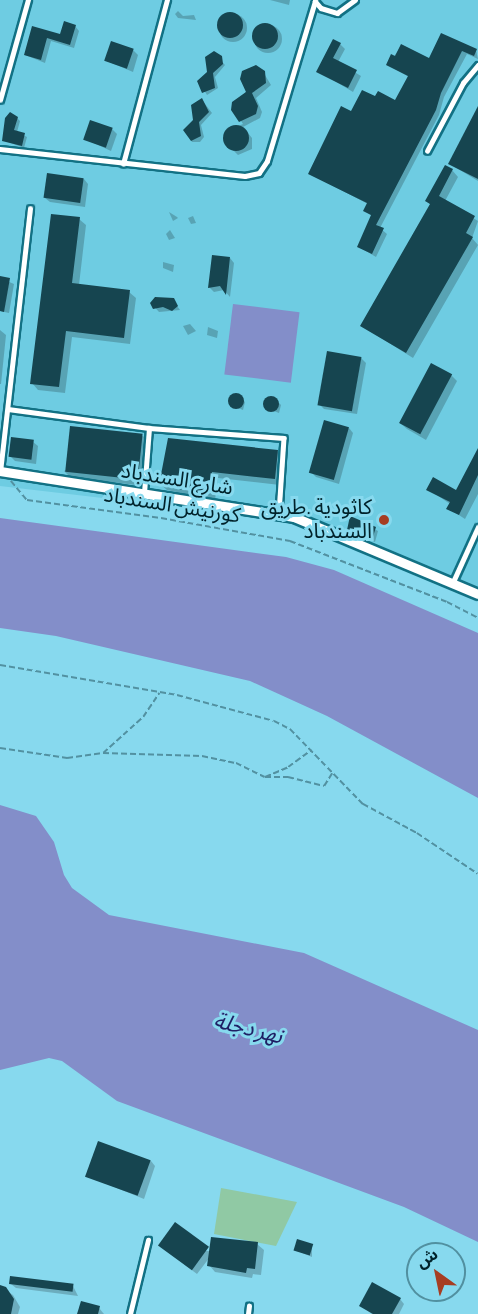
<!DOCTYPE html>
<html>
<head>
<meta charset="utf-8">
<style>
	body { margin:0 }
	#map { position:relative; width:478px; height:1314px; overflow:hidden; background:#87d9ee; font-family:"Alegreya Sans","Noto Sans Arabic",sans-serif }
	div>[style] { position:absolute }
	.built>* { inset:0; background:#6ecce2 }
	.green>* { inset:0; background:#90c9a4 }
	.water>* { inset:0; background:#838ec9; transform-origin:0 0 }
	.shadow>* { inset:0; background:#0003 }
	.round { border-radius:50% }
	.building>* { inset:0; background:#164550; transform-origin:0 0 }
	.path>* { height:1.5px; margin-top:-0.75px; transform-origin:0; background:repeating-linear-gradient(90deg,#5291a1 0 6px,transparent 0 9px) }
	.roads { filter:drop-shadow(2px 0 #127184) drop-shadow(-2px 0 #127184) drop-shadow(0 2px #127184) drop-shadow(0 -2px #127184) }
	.service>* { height:4.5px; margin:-2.25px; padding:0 2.25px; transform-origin:2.25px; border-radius:2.25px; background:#fff }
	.minor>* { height:9px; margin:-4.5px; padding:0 4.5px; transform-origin:4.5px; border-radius:4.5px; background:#fff }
	.dots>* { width:16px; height:16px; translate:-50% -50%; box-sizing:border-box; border:3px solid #87d9ee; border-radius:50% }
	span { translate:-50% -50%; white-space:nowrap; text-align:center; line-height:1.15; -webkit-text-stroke:6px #87d9ee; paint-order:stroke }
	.street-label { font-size:21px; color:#00222a }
	.poi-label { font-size:21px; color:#00222a }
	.right { translate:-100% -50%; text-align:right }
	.water-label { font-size:22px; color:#1f2065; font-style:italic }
	.north { position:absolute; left:406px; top:1242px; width:60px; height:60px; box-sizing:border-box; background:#87d9ee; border:2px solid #5190a0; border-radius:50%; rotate:327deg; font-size:16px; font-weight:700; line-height:24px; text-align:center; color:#00222a }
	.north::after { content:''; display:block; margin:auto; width:21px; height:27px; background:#a63d22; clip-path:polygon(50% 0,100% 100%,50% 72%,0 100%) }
</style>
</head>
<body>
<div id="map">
	<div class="built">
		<i style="clip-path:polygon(0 0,478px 0,478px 595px,308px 522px,0 486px)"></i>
	</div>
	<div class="green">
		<i style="clip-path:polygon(221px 1188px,297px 1202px,276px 1246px,214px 1234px)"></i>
	</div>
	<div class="water">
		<i style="left:233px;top:304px;width:67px;height:71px;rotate:7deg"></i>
		<i style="clip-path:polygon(0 518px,286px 557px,334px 570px,478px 633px,478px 798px,327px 716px,250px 681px,56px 636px,0 628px)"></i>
		<i style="clip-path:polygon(0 805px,36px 816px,54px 842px,64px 875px,72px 888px,109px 915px,304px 953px,478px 1030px,478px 1242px,404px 1207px,117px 1101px,62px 1061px,49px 1058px,0 1070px)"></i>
	</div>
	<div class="shadow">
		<i style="clip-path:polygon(270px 0,290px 0,289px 5px)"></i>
		<i style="clip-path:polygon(178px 11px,183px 16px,194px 15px,196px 20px,178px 18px,175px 14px)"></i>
		<i class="round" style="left:219px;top:14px;width:28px;height:28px"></i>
		<i class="round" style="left:254px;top:25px;width:28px;height:28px"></i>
		<i style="clip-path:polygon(75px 26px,79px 31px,74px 48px,51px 41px,45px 63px,25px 55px,33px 28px,61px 36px)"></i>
		<i style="clip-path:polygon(441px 35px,476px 50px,478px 59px,467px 54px,444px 97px,439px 115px,380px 228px,387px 234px,376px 257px,359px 247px,372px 216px,365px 211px,368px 204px,310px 174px,352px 113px,375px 99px,396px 102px,409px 77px,388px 65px,402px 45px,430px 60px)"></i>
		<i style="clip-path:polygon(340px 44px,345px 49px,338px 62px,361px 76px,353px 92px,318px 71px)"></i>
		<i style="clip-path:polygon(133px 50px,138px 55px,133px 72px,107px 61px)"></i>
		<i style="clip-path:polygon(214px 53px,225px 65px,215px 77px,218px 88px,207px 95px,199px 82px,209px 72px)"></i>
		<i style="clip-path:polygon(262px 70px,271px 85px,256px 98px,262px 112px,260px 118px,243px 127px,252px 138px,252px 149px,238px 155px,225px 142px,224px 135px,228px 130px,243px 124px,233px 109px)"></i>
		<i style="clip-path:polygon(202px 100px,212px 113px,201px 125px,204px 137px,200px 142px,192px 142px,185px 130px,195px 121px)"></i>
		<i style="clip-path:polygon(478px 109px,478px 181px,450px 164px)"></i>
		<i style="clip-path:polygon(17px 118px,20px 121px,17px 132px,27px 137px,24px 148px,3px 140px)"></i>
		<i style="clip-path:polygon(112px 129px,117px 134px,111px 151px,85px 139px)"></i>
		<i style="clip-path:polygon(452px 170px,458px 177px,445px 201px,478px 221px,472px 238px,478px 245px,413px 358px,362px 326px,431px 205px,427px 201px)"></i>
		<i style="clip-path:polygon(84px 179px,88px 184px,85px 207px,50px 202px,45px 198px)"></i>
		<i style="clip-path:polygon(169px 212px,177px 217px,178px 218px,173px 221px)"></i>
		<i style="clip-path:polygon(193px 216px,196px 223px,191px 224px,188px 218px)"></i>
		<i style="clip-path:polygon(79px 219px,86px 225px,79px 285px,129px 292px,136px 298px,130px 344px,72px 337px,65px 393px,38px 390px,32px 383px)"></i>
		<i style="clip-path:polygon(170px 230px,175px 238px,169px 240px,166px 234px)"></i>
		<i style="clip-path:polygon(230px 258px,234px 263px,230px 297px,224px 290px,214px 292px,209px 287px)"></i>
		<i style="clip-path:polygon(163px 262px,174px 265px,173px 272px,163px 268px)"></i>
		<i style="clip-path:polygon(0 278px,14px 284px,9px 313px,0 311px)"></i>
		<i style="clip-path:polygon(151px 303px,175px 303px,180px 310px,159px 312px)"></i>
		<i style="clip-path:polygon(190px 324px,196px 331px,188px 335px,183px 326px)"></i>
		<i style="clip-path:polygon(208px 327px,218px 331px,217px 338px,207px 335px)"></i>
		<i style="clip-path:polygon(0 330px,6px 335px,1px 384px,0 384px)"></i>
		<i style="clip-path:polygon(361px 358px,366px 363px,357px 414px,324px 409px,319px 404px)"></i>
		<i style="clip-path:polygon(451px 375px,457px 381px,426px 440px,407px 429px,400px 423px)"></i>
		<i style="clip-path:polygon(237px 395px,245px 402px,243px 410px,231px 405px,232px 396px)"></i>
		<i style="clip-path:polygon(273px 397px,281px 405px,279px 413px,266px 408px,268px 399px)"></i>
		<i style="clip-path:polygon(349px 428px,353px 433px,339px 484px,316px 477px,312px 473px)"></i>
		<i style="clip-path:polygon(143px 436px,149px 442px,144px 486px,70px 477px,64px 471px)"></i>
		<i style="clip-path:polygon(33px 442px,38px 446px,36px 464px,15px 461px,10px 456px)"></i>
		<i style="clip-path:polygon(478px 451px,478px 494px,465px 519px,448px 508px,450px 504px,428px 489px,457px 492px)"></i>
		<i style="clip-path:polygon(278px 452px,284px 458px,280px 485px,218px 478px,215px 500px,167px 490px,160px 484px)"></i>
		<i style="clip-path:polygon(351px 517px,378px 531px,375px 542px,349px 530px)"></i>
		<i style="clip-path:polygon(151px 1161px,155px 1166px,144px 1199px,87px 1176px)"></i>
		<i style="clip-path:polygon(257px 1244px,264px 1250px,261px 1275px,253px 1274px,252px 1278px,215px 1272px,209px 1265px,210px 1257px,197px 1274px,165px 1250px,211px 1251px)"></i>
		<i style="clip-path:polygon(312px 1245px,312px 1257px,295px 1250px)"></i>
		<i style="clip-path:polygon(11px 1284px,73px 1286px,78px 1296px,16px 1288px)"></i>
		<i style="clip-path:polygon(0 1287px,13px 1295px,20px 1307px,18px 1314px,0 1314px)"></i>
		<i style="clip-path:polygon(400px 1299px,404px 1304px,399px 1314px,372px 1314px,361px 1306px)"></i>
		<i style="clip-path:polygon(99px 1308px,104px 1314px,79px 1314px)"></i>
	</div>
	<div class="building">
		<i class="round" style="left:217px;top:12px;width:26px;height:26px"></i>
		<i style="clip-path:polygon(64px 21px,76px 25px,70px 45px,47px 38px,41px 60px,24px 55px,32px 26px,60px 34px)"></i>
		<i class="round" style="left:252px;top:23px;width:26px;height:26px"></i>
		<i style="clip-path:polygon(441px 33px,477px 49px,474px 56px,462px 51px,441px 93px,436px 110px,376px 225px,384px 228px,372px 254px,357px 247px,371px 215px,363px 211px,367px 203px,308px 174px,341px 106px,351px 111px,362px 90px,375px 96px,378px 91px,395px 100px,408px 76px,386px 65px,391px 54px,395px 56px,401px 44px,429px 58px)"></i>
		<i style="clip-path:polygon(333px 39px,341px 43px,333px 58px,357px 70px,348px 88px,316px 72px)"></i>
		<i style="left:111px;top:41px;width:24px;height:21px;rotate:19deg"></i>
		<i style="clip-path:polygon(214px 51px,222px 56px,223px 64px,213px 73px,215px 88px,202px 93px,197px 81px,207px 72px,205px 57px)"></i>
		<i style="clip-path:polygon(256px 65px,265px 71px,266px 83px,252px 93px,258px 106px,256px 114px,239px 122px,231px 110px,232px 102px,246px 92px,240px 79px,242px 71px)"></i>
		<i style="clip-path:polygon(202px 98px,209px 112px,199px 122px,201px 136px,191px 141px,183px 130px,193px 120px,191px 105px)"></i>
		<i style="clip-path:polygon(478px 106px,478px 179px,448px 164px)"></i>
		<i style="clip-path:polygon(10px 112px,18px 117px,14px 130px,25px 133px,22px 146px,2px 141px,5px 118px)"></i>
		<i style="left:90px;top:120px;width:24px;height:21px;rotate:19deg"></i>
		<i class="round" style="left:223px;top:125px;width:26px;height:26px"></i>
		<i style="clip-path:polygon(445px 165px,453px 169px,439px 196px,475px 216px,466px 233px,473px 237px,406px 353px,360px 326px,430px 204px,425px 201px)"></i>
		<i style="left:47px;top:173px;width:37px;height:25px;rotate:8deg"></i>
		<i style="clip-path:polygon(51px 214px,80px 217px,72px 283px,130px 290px,124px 338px,66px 331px,59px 387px,30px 384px)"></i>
		<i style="clip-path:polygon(212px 255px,230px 257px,226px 295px,220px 286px,208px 288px)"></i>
		<i style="clip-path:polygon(0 276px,10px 278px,4px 312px,0 311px)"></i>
		<i style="clip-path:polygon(155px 297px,174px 298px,178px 306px,172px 311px,163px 307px,153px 309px,150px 303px)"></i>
		<i style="left:327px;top:351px;width:35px;height:55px;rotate:10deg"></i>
		<i style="left:431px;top:363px;width:24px;height:68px;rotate:28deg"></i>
		<i class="round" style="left:228px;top:393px;width:16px;height:16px"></i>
		<i class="round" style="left:263px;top:396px;width:16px;height:16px"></i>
		<i style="left:324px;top:420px;width:26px;height:55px;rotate:16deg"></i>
		<i style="left:70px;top:426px;width:73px;height:46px;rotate:6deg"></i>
		<i style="left:11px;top:437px;width:23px;height:20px;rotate:7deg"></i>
		<i style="clip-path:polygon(168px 438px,278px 450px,275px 479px,212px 472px,209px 495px,159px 485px)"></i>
		<i style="clip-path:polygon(478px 448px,478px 475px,459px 515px,446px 509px,450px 502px,426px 490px,433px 477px,456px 490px)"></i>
		<i style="clip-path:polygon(350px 516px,376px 527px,372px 540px,347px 530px)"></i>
		<i style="left:98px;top:1141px;width:56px;height:38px;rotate:20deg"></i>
		<i style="left:175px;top:1222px;width:42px;height:29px;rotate:36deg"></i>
		<i style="clip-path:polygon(211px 1237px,258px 1242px,255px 1269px,247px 1268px,246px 1273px,207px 1266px)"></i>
		<i style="left:297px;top:1239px;width:17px;height:12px;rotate:17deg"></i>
		<i style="left:10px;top:1276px;width:64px;height:8px;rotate:7deg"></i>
		<i style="clip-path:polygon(372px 1282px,401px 1298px,392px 1314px,373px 1314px,359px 1306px)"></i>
		<i style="clip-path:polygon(0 1285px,6px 1287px,14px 1299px,11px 1314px,0 1314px)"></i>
		<i style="clip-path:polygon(81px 1301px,100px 1306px,98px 1314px,77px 1314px)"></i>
	</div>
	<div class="path">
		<i style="left:11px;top:481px;width:25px;rotate:50deg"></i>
		<i style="left:27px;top:500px;width:135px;rotate:7.7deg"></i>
		<i style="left:161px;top:518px;width:131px;rotate:10.1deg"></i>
		<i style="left:290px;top:541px;width:168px;rotate:21.2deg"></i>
		<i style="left:447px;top:602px;width:35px;rotate:27deg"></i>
		<i style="left:0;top:665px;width:180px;rotate:9.6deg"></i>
		<i style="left:177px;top:695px;width:100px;rotate:15deg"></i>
		<i style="left:274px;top:721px;width:18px;rotate:27deg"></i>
		<i style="left:290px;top:729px;width:105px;rotate:45.8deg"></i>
		<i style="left:363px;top:804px;width:61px;rotate:28.2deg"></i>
		<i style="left:417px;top:833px;width:73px;rotate:33.9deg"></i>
		<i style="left:0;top:748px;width:68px;rotate:8.5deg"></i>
		<i style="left:67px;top:758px;width:36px;rotate:-8deg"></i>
		<i style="left:103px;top:753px;width:54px;rotate:-42deg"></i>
		<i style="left:143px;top:717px;width:29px;rotate:-56deg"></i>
		<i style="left:103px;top:753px;width:99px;rotate:1.7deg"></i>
		<i style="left:202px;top:756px;width:35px;rotate:12deg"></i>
		<i style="left:236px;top:763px;width:32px;rotate:26deg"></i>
		<i style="left:265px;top:777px;width:25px;rotate:-23deg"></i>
		<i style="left:288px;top:767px;width:29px;rotate:-36deg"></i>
		<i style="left:265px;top:777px;width:23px"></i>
		<i style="left:288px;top:777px;width:37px;rotate:14deg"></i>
		<i style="left:324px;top:786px;width:15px;rotate:-58deg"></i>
	</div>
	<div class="roads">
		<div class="service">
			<i style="left:315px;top:1px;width:9px;rotate:49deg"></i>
			<i style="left:321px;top:8px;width:17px;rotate:17deg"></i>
			<i style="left:337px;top:13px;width:22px;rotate:-36deg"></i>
			<i style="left:0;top:100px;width:104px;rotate:-74.4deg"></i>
			<i style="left:0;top:149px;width:246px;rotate:6.3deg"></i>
			<i style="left:245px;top:176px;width:14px;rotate:-12deg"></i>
			<i style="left:259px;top:173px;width:14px;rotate:-56deg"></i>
			<i style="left:267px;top:161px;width:167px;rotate:-73.3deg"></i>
			<i style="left:427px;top:151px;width:77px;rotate:-62.1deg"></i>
			<i style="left:463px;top:83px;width:23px;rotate:-50deg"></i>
			<i style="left:123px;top:164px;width:170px;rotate:-75deg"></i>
			<i style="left:8px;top:409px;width:142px;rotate:7.7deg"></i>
			<i style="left:149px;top:428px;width:135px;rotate:4.2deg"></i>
			<i style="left:284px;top:438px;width:76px;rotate:93.8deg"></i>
			<i style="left:0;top:472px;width:265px;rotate:-83.5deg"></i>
			<i style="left:144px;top:493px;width:65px;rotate:-85.6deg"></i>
			<i style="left:453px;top:582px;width:60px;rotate:-65.6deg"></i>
			<i style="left:130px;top:1314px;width:76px;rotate:-76.3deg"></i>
			<i style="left:248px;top:1314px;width:8px;rotate:-83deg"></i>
		</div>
		<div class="minor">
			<i style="left:0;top:471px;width:298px;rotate:8.9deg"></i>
			<i style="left:294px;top:517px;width:199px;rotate:22.7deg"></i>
		</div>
	</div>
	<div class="dots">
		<i style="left:384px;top:520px;background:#a63d22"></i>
	</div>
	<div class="street-label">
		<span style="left:177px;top:480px;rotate:9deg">شارع السندباد</span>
		<span style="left:172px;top:506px;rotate:9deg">كورنيش السندباد</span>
	</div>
	<div class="poi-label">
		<span class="right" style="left:372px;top:520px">كاثودية .طريق<br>السندباد</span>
	</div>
	<div class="water-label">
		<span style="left:248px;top:1029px;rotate:14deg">نهر دجلة</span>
	</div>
	<div class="north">ش</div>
</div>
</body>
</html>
